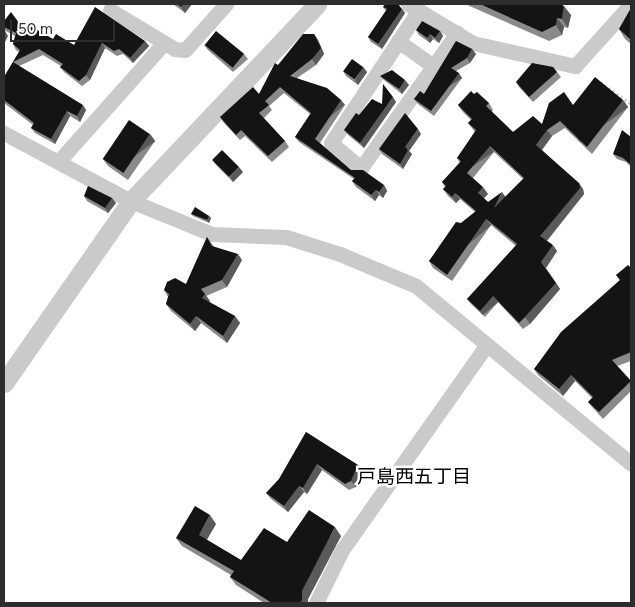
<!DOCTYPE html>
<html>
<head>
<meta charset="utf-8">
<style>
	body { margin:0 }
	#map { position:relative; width:635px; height:607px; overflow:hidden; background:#fff; font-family:Figtree,"Noto Sans JP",sans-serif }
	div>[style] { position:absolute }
	.path>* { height:2.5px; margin-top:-1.25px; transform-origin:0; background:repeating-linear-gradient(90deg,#cacaca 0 2.5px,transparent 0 5px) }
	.minor>* { height:15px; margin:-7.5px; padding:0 7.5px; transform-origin:7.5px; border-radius:7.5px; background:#cacaca }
	.tertiary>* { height:19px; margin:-9.5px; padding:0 9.5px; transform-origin:9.5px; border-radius:9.5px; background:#cacaca }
	.wall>* { inset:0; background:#8a8a8a }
	.shaded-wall>* { inset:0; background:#5a5a5a; transform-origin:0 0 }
	.building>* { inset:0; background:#141414; transform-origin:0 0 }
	span { translate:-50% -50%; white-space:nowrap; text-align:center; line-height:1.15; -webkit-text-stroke:5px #fff; paint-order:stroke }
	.neighbourhood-label { font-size:19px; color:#000 }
	.frame { position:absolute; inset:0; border:5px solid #2d2d2d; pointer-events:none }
	.scale { position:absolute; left:10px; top:20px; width:105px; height:22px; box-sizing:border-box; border:2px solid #2d2d2d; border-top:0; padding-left:6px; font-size:15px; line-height:18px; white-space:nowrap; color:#2d2d2d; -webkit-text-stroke:4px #fff; paint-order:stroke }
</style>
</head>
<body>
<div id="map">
	<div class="path">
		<i style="left:600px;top:82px;width:38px;rotate:35deg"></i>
	</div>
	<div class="minor">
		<i style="left:408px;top:4px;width:76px;rotate:31deg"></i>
		<i style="left:473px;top:43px;width:105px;rotate:12.7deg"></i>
		<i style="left:575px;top:66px;width:84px;rotate:-47.9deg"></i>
		<i style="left:110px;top:10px;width:76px;rotate:31deg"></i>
		<i style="left:175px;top:49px;width:10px;rotate:6deg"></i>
		<i style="left:185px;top:50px;width:62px;rotate:-48.3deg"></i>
		<i style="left:419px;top:10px;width:159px;rotate:123.5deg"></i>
		<i style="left:331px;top:143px;width:39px;rotate:40deg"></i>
		<i style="left:361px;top:168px;width:166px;rotate:-54.6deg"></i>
		<i style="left:398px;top:41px;width:43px;rotate:35.5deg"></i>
		<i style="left:4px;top:133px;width:144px;rotate:28.2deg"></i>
		<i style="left:131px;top:201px;width:87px;rotate:22.2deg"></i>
		<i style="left:212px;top:234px;width:74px;rotate:2.3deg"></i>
		<i style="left:286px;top:237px;width:57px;rotate:17.5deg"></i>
		<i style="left:340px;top:254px;width:82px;rotate:22.8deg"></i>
		<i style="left:416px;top:286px;width:279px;rotate:39.6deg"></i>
		<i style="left:58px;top:162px;width:159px;rotate:-48.3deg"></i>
		<i style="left:316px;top:603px;width:59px;rotate:-63.9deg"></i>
		<i style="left:342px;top:550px;width:250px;rotate:-54.8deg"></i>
	</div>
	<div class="tertiary">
		<i style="left:4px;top:383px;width:222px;rotate:-55.1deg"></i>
		<i style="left:131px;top:201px;width:271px;rotate:-46.6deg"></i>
	</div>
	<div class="wall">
		<i style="clip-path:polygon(173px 4px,192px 4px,185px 13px)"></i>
		<i style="clip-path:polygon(465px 4px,560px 4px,571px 15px,568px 28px,564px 27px,562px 35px,549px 41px)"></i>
		<i style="clip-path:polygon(383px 7px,402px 9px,405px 13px,382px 49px,371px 42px,368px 37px,386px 11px)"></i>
		<i style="clip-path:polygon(631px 8px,631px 44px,625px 39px,619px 29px)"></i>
		<i style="clip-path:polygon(4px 21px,22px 27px,53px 39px,74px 45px,145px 41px,149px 46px,133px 63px,123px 54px,117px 56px,105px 48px,90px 80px,82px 86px,64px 72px,60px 67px,61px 66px,43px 55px,19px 66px,86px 110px,80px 122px,70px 116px,55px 144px,35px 133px,31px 128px,33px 125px,4px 103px,4px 77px,19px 52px,16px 50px,13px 44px,15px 36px,4px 30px)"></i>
		<i style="clip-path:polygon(416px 30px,440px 31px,443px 36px,439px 43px,433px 39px,430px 43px,419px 35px)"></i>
		<i style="clip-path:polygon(314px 34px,318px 40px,324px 54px,316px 65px,297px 78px,341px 100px,345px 105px,320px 143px,351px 170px,384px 185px,387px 191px,383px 198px,379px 195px,375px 201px,356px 187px,352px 181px,354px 179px,299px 142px,295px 137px,310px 114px,284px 93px,269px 106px,272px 110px,264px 118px,285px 141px,289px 147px,272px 162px,245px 136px,240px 140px,224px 123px,220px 117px,259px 94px,278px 65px)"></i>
		<i style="clip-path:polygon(456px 41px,472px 49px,476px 54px,470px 63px,456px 71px,462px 78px,434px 116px,418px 104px,414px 99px,424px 94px)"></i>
		<i style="clip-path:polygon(204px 45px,244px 54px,248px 59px,233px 72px,208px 50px)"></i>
		<i style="clip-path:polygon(363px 67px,367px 72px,358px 85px,346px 76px,343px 71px)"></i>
		<i style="clip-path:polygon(553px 67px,561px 77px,533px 102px,519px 87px,516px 82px)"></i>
		<i style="clip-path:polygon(380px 76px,409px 85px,402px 94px,384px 80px)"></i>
		<i style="clip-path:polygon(evenodd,474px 94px,489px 103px,493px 110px,492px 112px,513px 132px,542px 124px,573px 105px,623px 100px,628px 107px,592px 154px,565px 128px,552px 136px,542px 150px,583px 189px,584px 194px,547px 241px,557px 251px,546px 268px,560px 289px,530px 324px,523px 329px,498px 302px,485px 317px,472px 305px,467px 299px,516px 246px,491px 225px,452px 281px,433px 268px,429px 261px,461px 223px,475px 212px,460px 199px,456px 203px,448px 196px,443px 189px,445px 187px,442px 182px,460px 163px,457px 158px,475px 132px,468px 123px,471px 120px,462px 111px,458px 105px,474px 94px,494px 152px,523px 179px,505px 197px,488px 202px,484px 198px,488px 194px,473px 178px,494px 152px)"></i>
		<i style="clip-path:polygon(396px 102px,364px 148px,348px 135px,344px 130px,359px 115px,382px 104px)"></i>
		<i style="clip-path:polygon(150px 134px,155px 141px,128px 180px,108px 166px,103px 159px)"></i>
		<i style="clip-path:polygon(421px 134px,409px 151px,412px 154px,403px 169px,382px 154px,379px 149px)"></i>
		<i style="clip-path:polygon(631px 137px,631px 167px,626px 162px,617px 159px,613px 154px)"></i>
		<i style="clip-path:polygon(213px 161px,243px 172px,233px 182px,217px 166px)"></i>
		<i style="clip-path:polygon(84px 196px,112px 198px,116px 203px,108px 213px,87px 201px)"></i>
		<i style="clip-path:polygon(191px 214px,209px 216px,211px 218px,209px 223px,193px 216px)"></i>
		<i style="clip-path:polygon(207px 237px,214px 247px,242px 260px,227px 287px,206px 296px,210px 301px,209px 302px,235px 316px,240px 323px,227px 343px,201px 323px,195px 331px,171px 311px,166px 304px,168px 297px,164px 290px,186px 284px)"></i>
		<i style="clip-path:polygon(631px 268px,631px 361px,617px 366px,631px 381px,631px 391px,603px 419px,593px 408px,588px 402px,592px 398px,575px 381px,563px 396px,538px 375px,534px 369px,620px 280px,616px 275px)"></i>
		<i style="clip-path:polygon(306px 432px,358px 465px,363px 471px,356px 487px,349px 490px,322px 470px,307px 494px,304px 492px,288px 512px,271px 499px,266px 493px,279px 479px)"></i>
		<i style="clip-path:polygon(216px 524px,207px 540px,241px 560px,287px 542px,341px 536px,308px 599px,308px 603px,264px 603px,236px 585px,230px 577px,231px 575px,182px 546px,176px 538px)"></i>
	</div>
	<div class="shaded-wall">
		<i style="clip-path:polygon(183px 4px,192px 4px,185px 13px,181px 7px)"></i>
		<i style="clip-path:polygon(564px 6px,571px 15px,568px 28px,562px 19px)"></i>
		<i style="clip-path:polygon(402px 9px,405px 13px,382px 49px,378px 44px)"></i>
		<i style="clip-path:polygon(557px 18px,564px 27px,562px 35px,556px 25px)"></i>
		<i style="clip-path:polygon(5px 31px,8px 36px,4px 44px,4px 33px)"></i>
		<i style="clip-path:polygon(440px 31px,443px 36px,439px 43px,435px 38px)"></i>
		<i style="clip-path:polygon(314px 34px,318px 40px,324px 54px,316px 65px,312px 59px)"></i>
		<i style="clip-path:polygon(430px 34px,433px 39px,430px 43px,427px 38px)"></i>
		<i style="clip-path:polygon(145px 41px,149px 46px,133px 63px,130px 58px)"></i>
		<i style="clip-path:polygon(102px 43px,105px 48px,90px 80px,86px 75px)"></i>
		<i style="clip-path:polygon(472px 49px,476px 54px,470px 63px,467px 58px)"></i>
		<i style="clip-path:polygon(363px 67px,367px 72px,358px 85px,355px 80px)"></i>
		<i style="left:459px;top:73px;width:6px;height:47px;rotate:59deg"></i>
		<i style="clip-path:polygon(405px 80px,409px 85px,402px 94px,399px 89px)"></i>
		<i style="clip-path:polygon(393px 97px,396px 102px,364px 148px,360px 143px)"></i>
		<i style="left:341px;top:100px;width:6px;height:47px;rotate:51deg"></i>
		<i style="left:623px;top:100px;width:9px;height:59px;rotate:54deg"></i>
		<i style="clip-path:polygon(83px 105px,86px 110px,80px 122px,77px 116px)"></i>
		<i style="clip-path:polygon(67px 111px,70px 116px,55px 144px,51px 139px)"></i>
		<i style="clip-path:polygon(418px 129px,421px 134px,409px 151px,412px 154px,403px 169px,400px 164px,405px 147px)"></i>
		<i style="clip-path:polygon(547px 130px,552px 136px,541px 151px,536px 145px)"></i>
		<i style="left:150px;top:134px;width:9px;height:47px;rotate:54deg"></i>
		<i style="left:490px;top:146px;width:7px;height:35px;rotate:56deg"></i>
		<i style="clip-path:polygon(239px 167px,243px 172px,233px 182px,230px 177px)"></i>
		<i style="clip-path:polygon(579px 183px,583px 189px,584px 194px,545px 243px,540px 236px)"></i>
		<i style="clip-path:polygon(384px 185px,387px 191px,383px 198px,379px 192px)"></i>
		<i style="clip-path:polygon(483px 187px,488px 194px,482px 200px,478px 193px)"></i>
		<i style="clip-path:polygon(376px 190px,379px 195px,375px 201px,371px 195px)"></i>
		<i style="clip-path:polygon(502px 192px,507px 199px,494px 208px)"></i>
		<i style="clip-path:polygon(455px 193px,460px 199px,456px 203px,452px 197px)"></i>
		<i style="clip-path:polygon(112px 198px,116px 203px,108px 213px,105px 208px)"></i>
		<i style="clip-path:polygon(209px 216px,211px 218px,209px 223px,207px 220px)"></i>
		<i style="left:486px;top:219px;width:8px;height:68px;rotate:50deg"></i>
		<i style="clip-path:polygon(553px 245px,557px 251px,546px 268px,541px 262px)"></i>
		<i style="clip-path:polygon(238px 254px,242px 260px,227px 287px,222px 280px)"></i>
		<i style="clip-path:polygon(556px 283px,560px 289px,530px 324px,525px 317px)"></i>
		<i style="clip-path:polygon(205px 294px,210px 301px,207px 305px,202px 298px)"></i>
		<i style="left:493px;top:296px;width:8px;height:20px;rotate:50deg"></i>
		<i style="clip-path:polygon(196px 316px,201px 323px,195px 331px,190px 324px)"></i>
		<i style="clip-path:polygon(235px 316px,240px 323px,227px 343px,223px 336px)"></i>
		<i style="clip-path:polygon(571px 375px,575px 381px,563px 396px,559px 389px)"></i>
		<i style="clip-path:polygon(317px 464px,322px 470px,307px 494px,303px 488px)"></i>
		<i style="clip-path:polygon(358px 465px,363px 471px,356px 487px,351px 481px)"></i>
		<i style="clip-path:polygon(299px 486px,304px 492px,288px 512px,284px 506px)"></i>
		<i style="clip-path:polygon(210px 515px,216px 524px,204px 544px,199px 535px)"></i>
		<i style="clip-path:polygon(335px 527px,341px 536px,308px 599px,308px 603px,300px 603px,302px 591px)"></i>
	</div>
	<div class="building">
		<i style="clip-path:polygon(177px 4px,183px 4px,181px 7px)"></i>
		<i style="clip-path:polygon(385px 4px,398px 4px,402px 9px,378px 44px,368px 37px,387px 9px,383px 7px)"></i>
		<i style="clip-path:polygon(480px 4px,560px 4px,564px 6px,562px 19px,557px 18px,556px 25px,542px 32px)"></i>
		<i style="clip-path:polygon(95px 7px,145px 41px,130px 58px,119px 49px,114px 51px,102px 43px,86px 75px,79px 81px,60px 67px,63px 64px,39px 49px,13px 62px,83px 105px,77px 116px,67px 111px,51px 139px,31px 128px,34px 123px,4px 100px,4px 77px,20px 50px,13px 44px,16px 33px,4px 27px,4px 21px,11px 12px,22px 27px,27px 24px,53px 39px,56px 34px,74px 45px)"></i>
		<i style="clip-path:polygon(631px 8px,631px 40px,619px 29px)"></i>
		<i style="clip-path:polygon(422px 21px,440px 31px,435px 38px,430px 34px,427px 38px,416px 30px)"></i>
		<i style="left:216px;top:31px;width:36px;height:18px;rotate:39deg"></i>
		<i style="clip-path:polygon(303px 34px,314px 34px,321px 48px,312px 59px,290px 76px,327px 88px,341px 100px,315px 139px,351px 170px,363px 170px,384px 185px,379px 192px,376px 190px,371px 195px,352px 181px,355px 178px,295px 137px,311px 113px,280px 87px,265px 101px,269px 105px,259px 113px,285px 141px,268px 156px,241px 130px,236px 135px,220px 117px,253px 87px,259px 94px,275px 63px,278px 65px)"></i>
		<i style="clip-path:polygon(456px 41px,472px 49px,467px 58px,451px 68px,459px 73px,431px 111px,414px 99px,420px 91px,424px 94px)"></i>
		<i style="left:352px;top:59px;width:14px;height:15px;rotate:36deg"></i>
		<i style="clip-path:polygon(532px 63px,553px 67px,557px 72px,529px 97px,516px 82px)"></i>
		<i style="clip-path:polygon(392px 70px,405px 80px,399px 89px,380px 76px)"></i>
		<i style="clip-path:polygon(evenodd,595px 77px,623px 100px,587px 147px,560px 121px,547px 130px,536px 145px,579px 183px,580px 188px,540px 236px,553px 245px,541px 262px,556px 283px,525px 317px,519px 323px,493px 296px,480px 311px,467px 299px,517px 244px,486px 219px,447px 275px,429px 261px,456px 222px,461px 223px,476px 211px,455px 193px,452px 197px,443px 189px,446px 186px,442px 182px,461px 161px,457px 158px,476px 130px,468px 123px,472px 119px,458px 105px,471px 91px,474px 94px,477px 92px,489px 103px,486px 106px,513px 132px,533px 116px,542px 124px,549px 103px,564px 92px,573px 105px,595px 77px,490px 146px,524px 178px,494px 208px,502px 192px,488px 202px,478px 193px,483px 187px,467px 173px,490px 146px)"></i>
		<i style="clip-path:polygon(383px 84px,393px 97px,360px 143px,344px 130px,356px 113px,359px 115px,372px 99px,382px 104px)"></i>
		<i style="clip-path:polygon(405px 113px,418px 129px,405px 147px,408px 150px,400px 164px,379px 149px)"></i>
		<i style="left:129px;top:120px;width:25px;height:47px;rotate:34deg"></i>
		<i style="clip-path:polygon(622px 130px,631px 137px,631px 165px,623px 158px,613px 154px)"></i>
		<i style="left:222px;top:150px;width:24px;height:14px;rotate:45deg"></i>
		<i style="clip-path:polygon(88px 186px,112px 198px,105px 208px,84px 196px)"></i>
		<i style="clip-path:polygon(195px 207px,209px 216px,207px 220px,191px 214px)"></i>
		<i style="clip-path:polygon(207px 237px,212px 246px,238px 254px,222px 280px,201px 289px,205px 294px,202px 298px,235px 316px,223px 336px,196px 316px,190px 324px,166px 304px,169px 294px,164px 290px,167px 282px,175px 278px,186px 284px)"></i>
		<i style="clip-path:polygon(628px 265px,631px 268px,631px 352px,612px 360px,631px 381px,599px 412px,588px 402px,593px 397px,571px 375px,559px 389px,534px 369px,561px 332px,620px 280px,616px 275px)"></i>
		<i style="clip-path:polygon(306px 432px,358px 465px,351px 481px,345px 484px,317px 464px,303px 488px,299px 486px,284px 506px,266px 493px,279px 479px)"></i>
		<i style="clip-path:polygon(195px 506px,210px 515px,199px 535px,241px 560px,264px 528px,287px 542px,309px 510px,335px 527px,302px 591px,302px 600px,300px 603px,272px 603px,230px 577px,234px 571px,176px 538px)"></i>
	</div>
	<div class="neighbourhood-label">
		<span style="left:414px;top:477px">戸島西五丁目</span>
	</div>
	<div class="frame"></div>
	<div class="scale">50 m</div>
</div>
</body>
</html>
